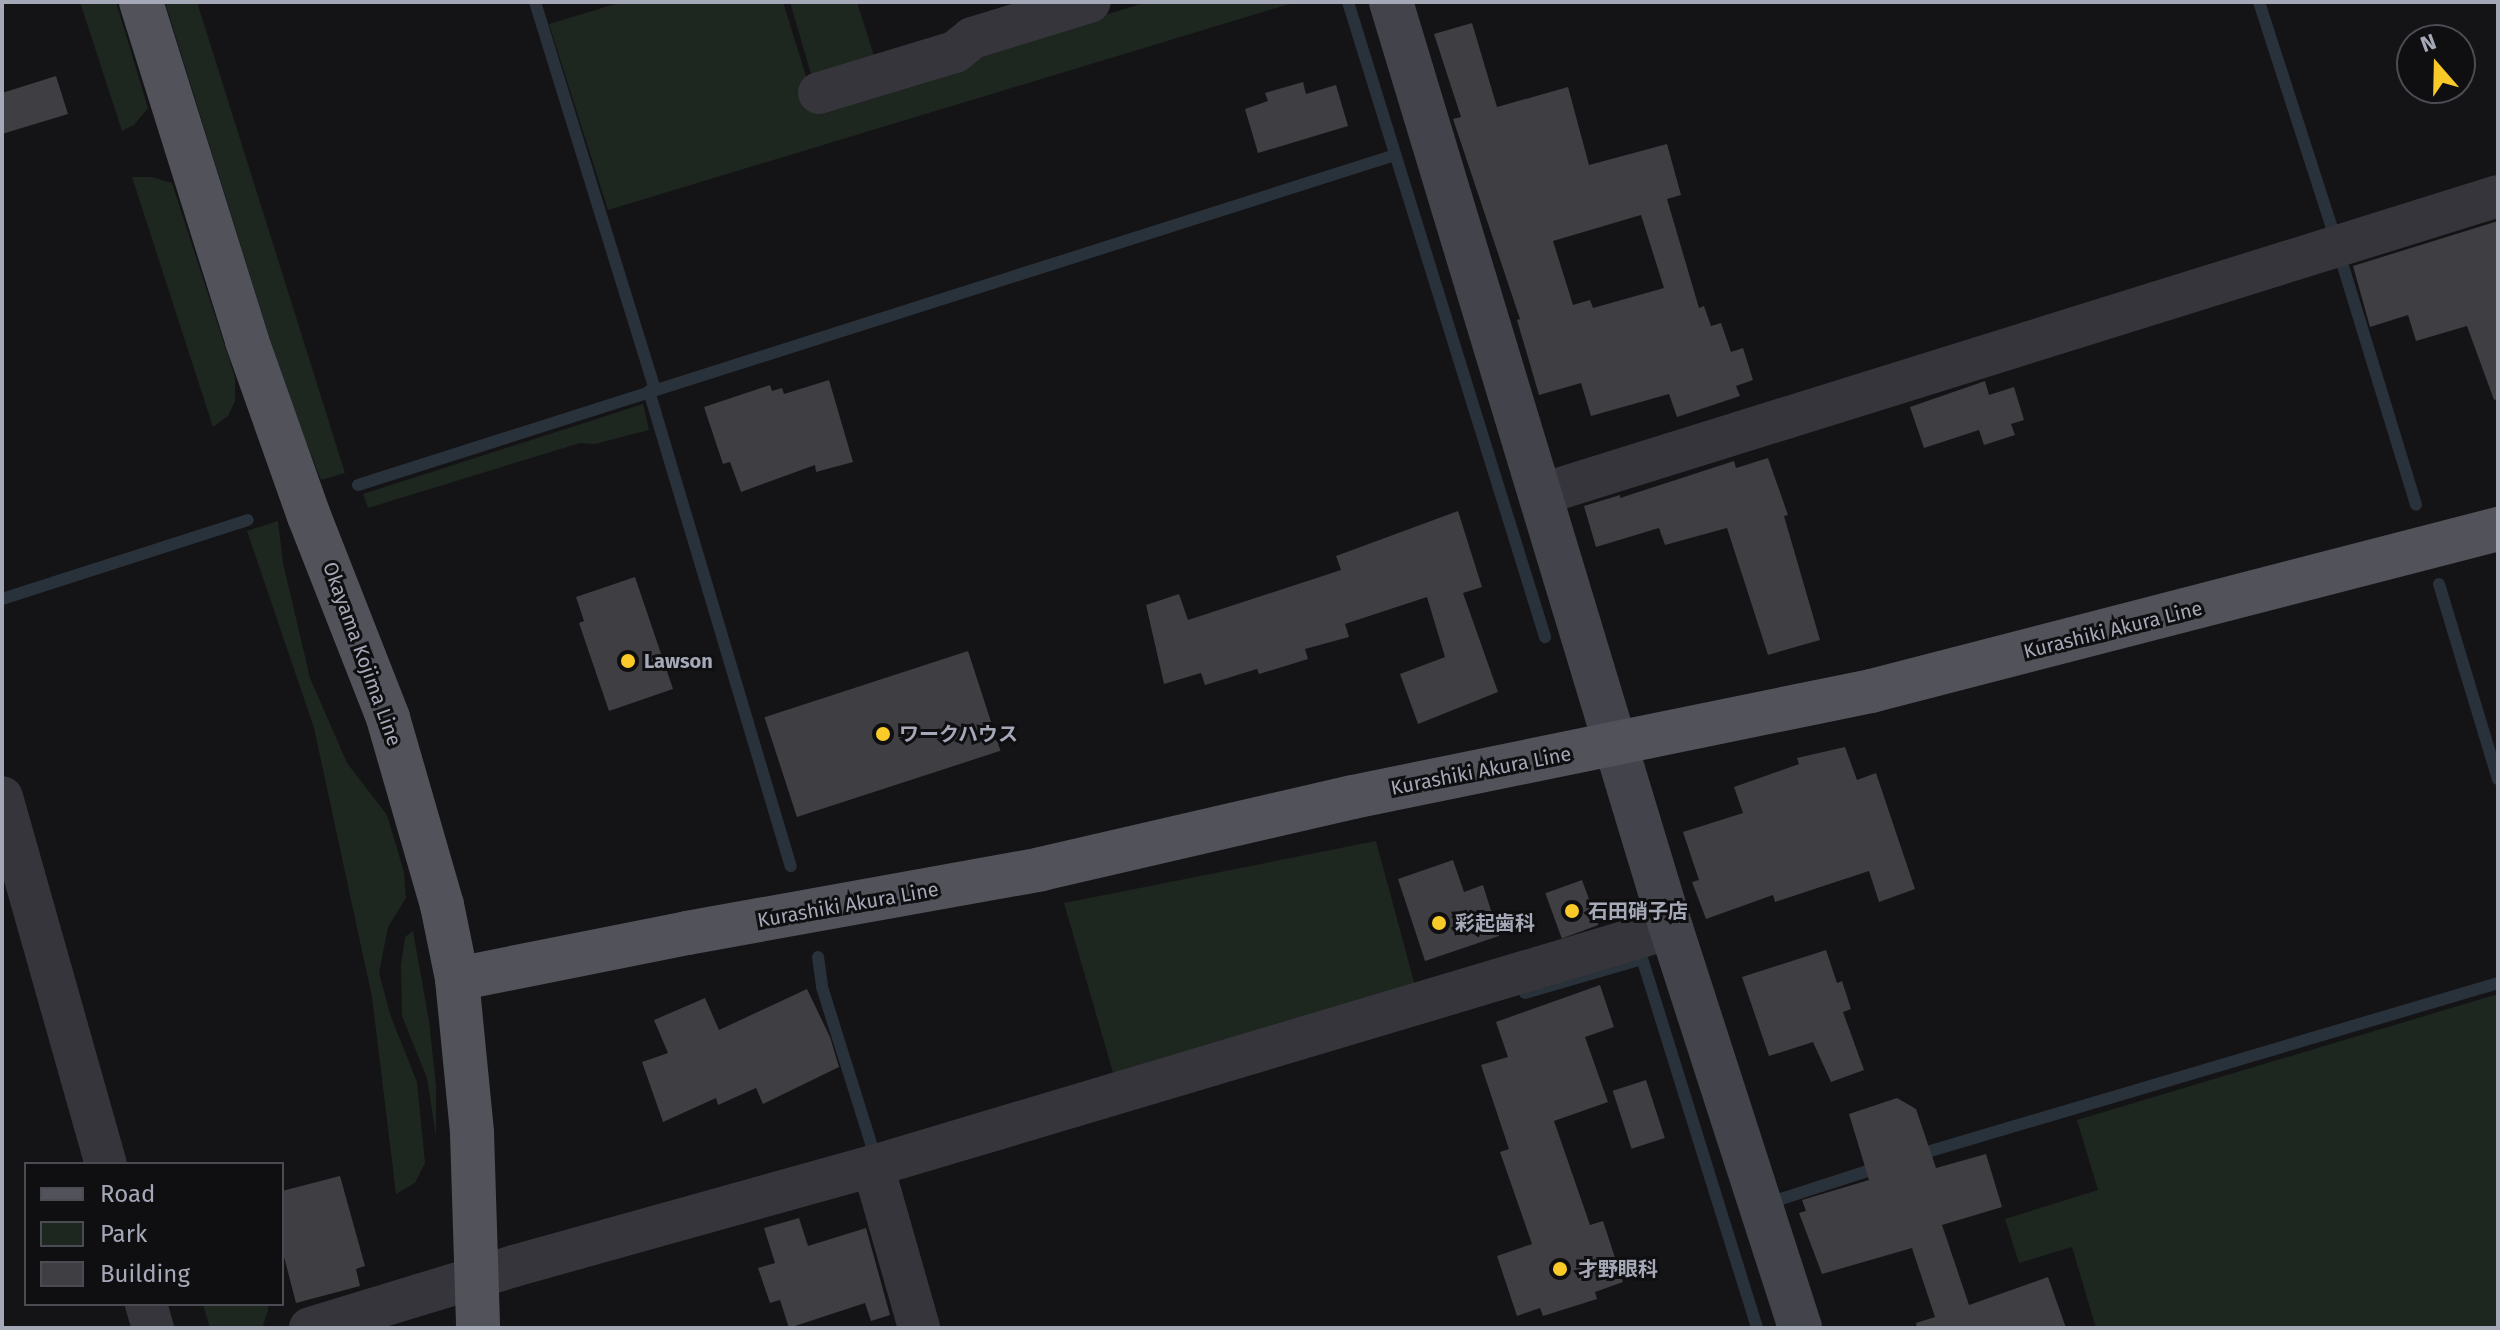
<!DOCTYPE html>
<html>
<head>
<meta charset="utf-8">
<style>
	body { margin:0 }
	#map { position:relative; width:2500px; height:1330px; overflow:hidden; background:#141416; font-family:"Fira Sans","Noto Sans JP",sans-serif }
	div>[style] { position:absolute }
	.green>* { inset:0; background:#1e2620 }
	.stream>* { height:12px; margin:-6px; padding:0 6px; transform-origin:6px; border-radius:6px; background:#29313a }
	.building>* { inset:0; background:#3e3e43; transform-origin:0 0 }
	.street>* { height:42px; margin:-21px; padding:0 21px; transform-origin:21px; border-radius:21px; background:#35353b }
	.secondary>* { height:44px; margin:-22px; padding:0 22px; transform-origin:22px; border-radius:22px; background:#43444b }
	.primary>* { height:44px; margin:-22px; padding:0 22px; transform-origin:22px; border-radius:22px; background:#51525a }
	.dots>* { width:22px; height:22px; translate:-50% -50%; box-sizing:border-box; border:4px solid #0f0f11; border-radius:50% }
	span { translate:-50% -50%; white-space:nowrap; text-align:center; line-height:1.15; -webkit-text-stroke:6px #0f0f11; paint-order:stroke }
	.street-label { font-size:20px; color:#a5a8b7 }
	.poi-label { font-size:20px; color:#a5a8b7; font-weight:700 }
	.left { translate:0 -50%; text-align:left }
	.frame { position:absolute; inset:0; border:4px solid #a5a8b7; pointer-events:none }
	.legend { position:absolute; left:24px; top:1162px; width:260px; height:144px; box-sizing:border-box; background:#0f0f11; border:2px solid #4b4c53; margin:0; padding:10px 14px; list-style:none; font-size:24px; color:#a5a8b7 }
	.legend li { display:flex; align-items:center; gap:16px; height:40px }
	.legend b { width:40px; border:2px solid #4b4c53 }
	.north { position:absolute; left:2396px; top:24px; width:80px; height:80px; box-sizing:border-box; background:#0f0f11; border:2px solid #4b4c53; border-radius:50%; rotate:340deg; font-size:22px; font-weight:700; line-height:32px; text-align:center; color:#a5a8b7 }
	.north::after { content:''; display:block; margin:auto; width:28px; height:36px; background:#facb28; clip-path:polygon(50% 0,100% 100%,50% 72%,0 100%) }
</style>
</head>
<body>
<div id="map">
	<div class="green">
		<i style="clip-path:polygon(80px 2px,116px 2px,148px 108px,134px 125px,122px 131px)"></i>
		<i style="clip-path:polygon(165px 2px,197px 2px,345px 473px,321px 480px,285px 388px)"></i>
		<i style="clip-path:polygon(622px 2px,783px 2px,815px 105px,1147px 2px,1296px 2px,608px 210px,549px 24px)"></i>
		<i style="clip-path:polygon(790px 2px,857px 2px,876px 62px,813px 81px)"></i>
		<i style="clip-path:polygon(132px 177px,152px 177px,172px 183px,235px 377px,235px 401px,228px 416px,213px 427px)"></i>
		<i style="clip-path:polygon(643px 404px,649px 430px,595px 444px,580px 443px,368px 508px,363px 494px)"></i>
		<i style="clip-path:polygon(278px 521px,283px 563px,310px 678px,347px 763px,387px 815px,404px 872px,406px 898px,388px 927px,379px 973px,391px 1017px,417px 1082px,425px 1163px,415px 1183px,396px 1194px,372px 997px,314px 728px,247px 531px)"></i>
		<i style="clip-path:polygon(1376px 841px,1418px 997px,1116px 1083px,1064px 903px)"></i>
		<i style="clip-path:polygon(413px 931px,429px 1021px,436px 1086px,436px 1136px,427px 1078px,402px 1016px,401px 965px,405px 937px)"></i>
		<i style="clip-path:polygon(2498px 994px,2498px 1328px,2096px 1328px,2072px 1247px,2019px 1263px,2005px 1219px,2098px 1190px,2077px 1120px)"></i>
		<i style="clip-path:polygon(203px 1304px,268px 1304px,268px 1310px,263px 1326px,256px 1328px,210px 1328px)"></i>
	</div>
	<div class="stream">
		<i style="left:535px;top:2px;width:405px;rotate:72.8deg"></i>
		<i style="left:1348px;top:2px;width:665px;rotate:72.76deg"></i>
		<i style="left:2259px;top:2px;width:247px;rotate:72.1deg"></i>
		<i style="left:2340px;top:256px;width:260px;rotate:73deg"></i>
		<i style="left:649px;top:391px;width:496px;rotate:73.4deg"></i>
		<i style="left:358px;top:485px;width:1088px;rotate:-17.65deg"></i>
		<i style="left:2439px;top:584px;width:204px;rotate:73.2deg"></i>
		<i style="left:2px;top:599px;width:258px;rotate:-17.8deg"></i>
		<i style="left:1641px;top:955px;width:391px;rotate:72.7deg"></i>
		<i style="left:818px;top:957px;width:30px;rotate:82deg"></i>
		<i style="left:822px;top:987px;width:174px;rotate:72.6deg"></i>
		<i style="left:1525px;top:993px;width:122px;rotate:-16.2deg"></i>
		<i style="left:1917px;top:1155px;width:606px;rotate:-16.49deg"></i>
		<i style="left:1781px;top:1199px;width:104px;rotate:-17.9deg"></i>
	</div>
	<div class="building">
		<i style="clip-path:polygon(evenodd,1472px 23px,1497px 107px,1568px 87px,1589px 165px,1667px 144px,1681px 195px,1667px 199px,1699px 308px,1704px 306px,1711px 326px,1721px 323px,1731px 352px,1743px 348px,1753px 380px,1736px 386px,1740px 396px,1677px 417px,1669px 394px,1591px 416px,1581px 383px,1539px 395px,1517px 320px,1520px 319px,1453px 119px,1461px 117px,1434px 34px,1472px 23px,1641px 215px,1664px 288px,1593px 308px,1590px 300px,1573px 305px,1553px 241px,1641px 215px)"></i>
		<i style="clip-path:polygon(56px 76px,68px 114px,2px 134px,2px 93px)"></i>
		<i style="clip-path:polygon(1303px 82px,1306px 94px,1336px 85px,1348px 126px,1258px 153px,1245px 109px,1268px 101px,1265px 93px)"></i>
		<i style="clip-path:polygon(2498px 221px,2498px 399px,2494px 400px,2467px 326px,2416px 341px,2408px 315px,2370px 327px,2353px 266px)"></i>
		<i style="clip-path:polygon(829px 380px,853px 462px,816px 472px,815px 465px,741px 492px,730px 462px,723px 464px,704px 407px,770px 385px,772px 391px,782px 388px,784px 394px)"></i>
		<i style="clip-path:polygon(1985px 381px,1989px 395px,2014px 387px,2024px 420px,2011px 424px,2015px 435px,1984px 445px,1979px 430px,1924px 448px,1910px 407px)"></i>
		<i style="clip-path:polygon(1768px 458px,1788px 515px,1784px 516px,1820px 640px,1768px 655px,1727px 528px,1665px 545px,1659px 528px,1596px 547px,1584px 506px,1620px 495px,1620px 498px,1734px 461px,1736px 468px)"></i>
		<i style="clip-path:polygon(1458px 511px,1482px 587px,1463px 593px,1498px 692px,1418px 724px,1400px 674px,1445px 657px,1427px 597px,1345px 624px,1349px 637px,1305px 649px,1308px 659px,1259px 674px,1257px 669px,1205px 685px,1201px 673px,1164px 684px,1146px 605px,1179px 594px,1188px 620px,1341px 570px,1336px 556px)"></i>
		<i style="clip-path:polygon(635px 577px,673px 689px,609px 711px,579px 623px,584px 621px,576px 597px)"></i>
		<i style="left:968px;top:651px;width:105px;height:214px;rotate:72deg"></i>
		<i style="clip-path:polygon(1845px 747px,1857px 780px,1876px 773px,1915px 889px,1879px 902px,1869px 871px,1775px 902px,1773px 895px,1706px 919px,1692px 882px,1699px 880px,1683px 832px,1743px 813px,1734px 787px,1799px 764px,1797px 758px)"></i>
		<i style="clip-path:polygon(1453px 860px,1464px 892px,1483px 885px,1499px 936px,1425px 961px,1398px 879px)"></i>
		<i style="left:1582px;top:880px;width:48px;height:39px;rotate:70deg"></i>
		<i style="clip-path:polygon(1826px 950px,1837px 983px,1842px 981px,1851px 1009px,1843px 1012px,1864px 1070px,1831px 1082px,1813px 1042px,1769px 1056px,1742px 977px)"></i>
		<i style="clip-path:polygon(1600px 985px,1614px 1027px,1585px 1037px,1608px 1102px,1554px 1121px,1590px 1225px,1603px 1221px,1623px 1282px,1595px 1292px,1597px 1299px,1543px 1316px,1540px 1308px,1517px 1316px,1497px 1256px,1532px 1244px,1500px 1152px,1509px 1149px,1481px 1065px,1508px 1057px,1496px 1022px)"></i>
		<i style="clip-path:polygon(807px 989px,830px 1037px,839px 1067px,763px 1104px,756px 1088px,718px 1105px,716px 1098px,663px 1122px,642px 1062px,668px 1053px,654px 1020px,705px 998px,719px 1030px)"></i>
		<i style="left:1646px;top:1080px;width:61px;height:35px;rotate:72deg"></i>
		<i style="clip-path:polygon(1897px 1098px,1916px 1109px,1936px 1168px,1986px 1154px,2002px 1207px,1942px 1225px,1969px 1305px,2048px 1277px,2066px 1328px,1917px 1328px,1916px 1323px,1935px 1317px,1912px 1248px,1822px 1274px,1799px 1213px,1806px 1211px,1802px 1200px,1869px 1180px,1849px 1114px)"></i>
		<i style="clip-path:polygon(340px 1176px,365px 1266px,356px 1269px,360px 1286px,296px 1303px,282px 1249px,282px 1191px)"></i>
		<i style="clip-path:polygon(799px 1218px,808px 1246px,866px 1228px,890px 1315px,871px 1321px,865px 1303px,789px 1328px,780px 1300px,770px 1303px,758px 1268px,775px 1263px,764px 1228px)"></i>
	</div>
	<div class="street">
		<i style="left:819px;top:93px;width:142px;rotate:-16.8deg"></i>
		<i style="left:955px;top:52px;width:22px;rotate:-39deg"></i>
		<i style="left:972px;top:38px;width:123px;rotate:-17deg"></i>
		<i style="left:1542px;top:494px;width:1001px;rotate:-17.31deg"></i>
		<i style="left:2px;top:797px;width:381px;rotate:74.2deg"></i>
		<i style="left:873px;top:1166px;width:168px;rotate:74.1deg"></i>
		<i style="left:146px;top:1304px;width:25px;rotate:74deg"></i>
		<i style="left:310px;top:1328px;width:213px;rotate:-16.9deg"></i>
		<i style="left:514px;top:1266px;width:373px;rotate:-15.6deg"></i>
		<i style="left:873px;top:1166px;width:833px;rotate:-16.61deg"></i>
	</div>
	<div class="secondary">
		<i style="left:1391px;top:2px;width:967px;rotate:73.18deg"></i>
		<i style="left:1671px;top:928px;width:420px;rotate:72.1deg"></i>
	</div>
	<div class="primary">
		<i style="left:141px;top:2px;width:355px;rotate:72.6deg"></i>
		<i style="left:247px;top:341px;width:186px;rotate:70.5deg"></i>
		<i style="left:309px;top:516px;width:217px;rotate:68.6deg"></i>
		<i style="left:388px;top:718px;width:195px;rotate:73.9deg"></i>
		<i style="left:442px;top:905px;width:76px;rotate:78.5deg"></i>
		<i style="left:457px;top:979px;width:155px;rotate:84.4deg"></i>
		<i style="left:472px;top:1133px;width:195px;rotate:88.2deg"></i>
		<i style="left:457px;top:979px;width:235px;rotate:-11.3deg"></i>
		<i style="left:687px;top:933px;width:360px;rotate:-10.2deg"></i>
		<i style="left:1041px;top:869px;width:320px;rotate:-13deg"></i>
		<i style="left:1353px;top:797px;width:529px;rotate:-11.56deg"></i>
		<i style="left:1871px;top:691px;width:648px;rotate:-14.49deg"></i>
	</div>
	<div class="dots">
		<i style="left:628px;top:661px;background:#facb28"></i>
		<i style="left:883px;top:734px;background:#facb28"></i>
		<i style="left:1572px;top:911px;background:#facb28"></i>
		<i style="left:1439px;top:923px;background:#facb28"></i>
		<i style="left:1560px;top:1269px;background:#facb28"></i>
	</div>
	<div class="street-label">
		<span style="left:2113px;top:630px;rotate:-14deg">Kurashiki Akura Line</span>
		<span style="left:362px;top:654px;rotate:70deg">Okayama Kojima Line</span>
		<span style="left:1481px;top:771px;rotate:-11deg">Kurashiki Akura Line</span>
		<span style="left:848px;top:905px;rotate:-10deg">Kurashiki Akura Line</span>
	</div>
	<div class="poi-label">
		<span class="left" style="left:644px;top:661px">Lawson</span>
		<span class="left" style="left:899px;top:734px">ワークハウス</span>
		<span class="left" style="left:1588px;top:911px">石田硝子店</span>
		<span class="left" style="left:1455px;top:923px">彩起歯科</span>
		<span class="left" style="left:1578px;top:1269px">才野眼科</span>
	</div>
	<div class="frame"></div>
	<ul class="legend">
	<li><b style="height:10px;background:#51525a"></b>Road</li>
	<li><b style="height:22px;background:#1e2620"></b>Park</li>
	<li><b style="height:22px;background:#3e3e43"></b>Building</li>
	</ul>
	<div class="north">N</div>
</div>
</body>
</html>
